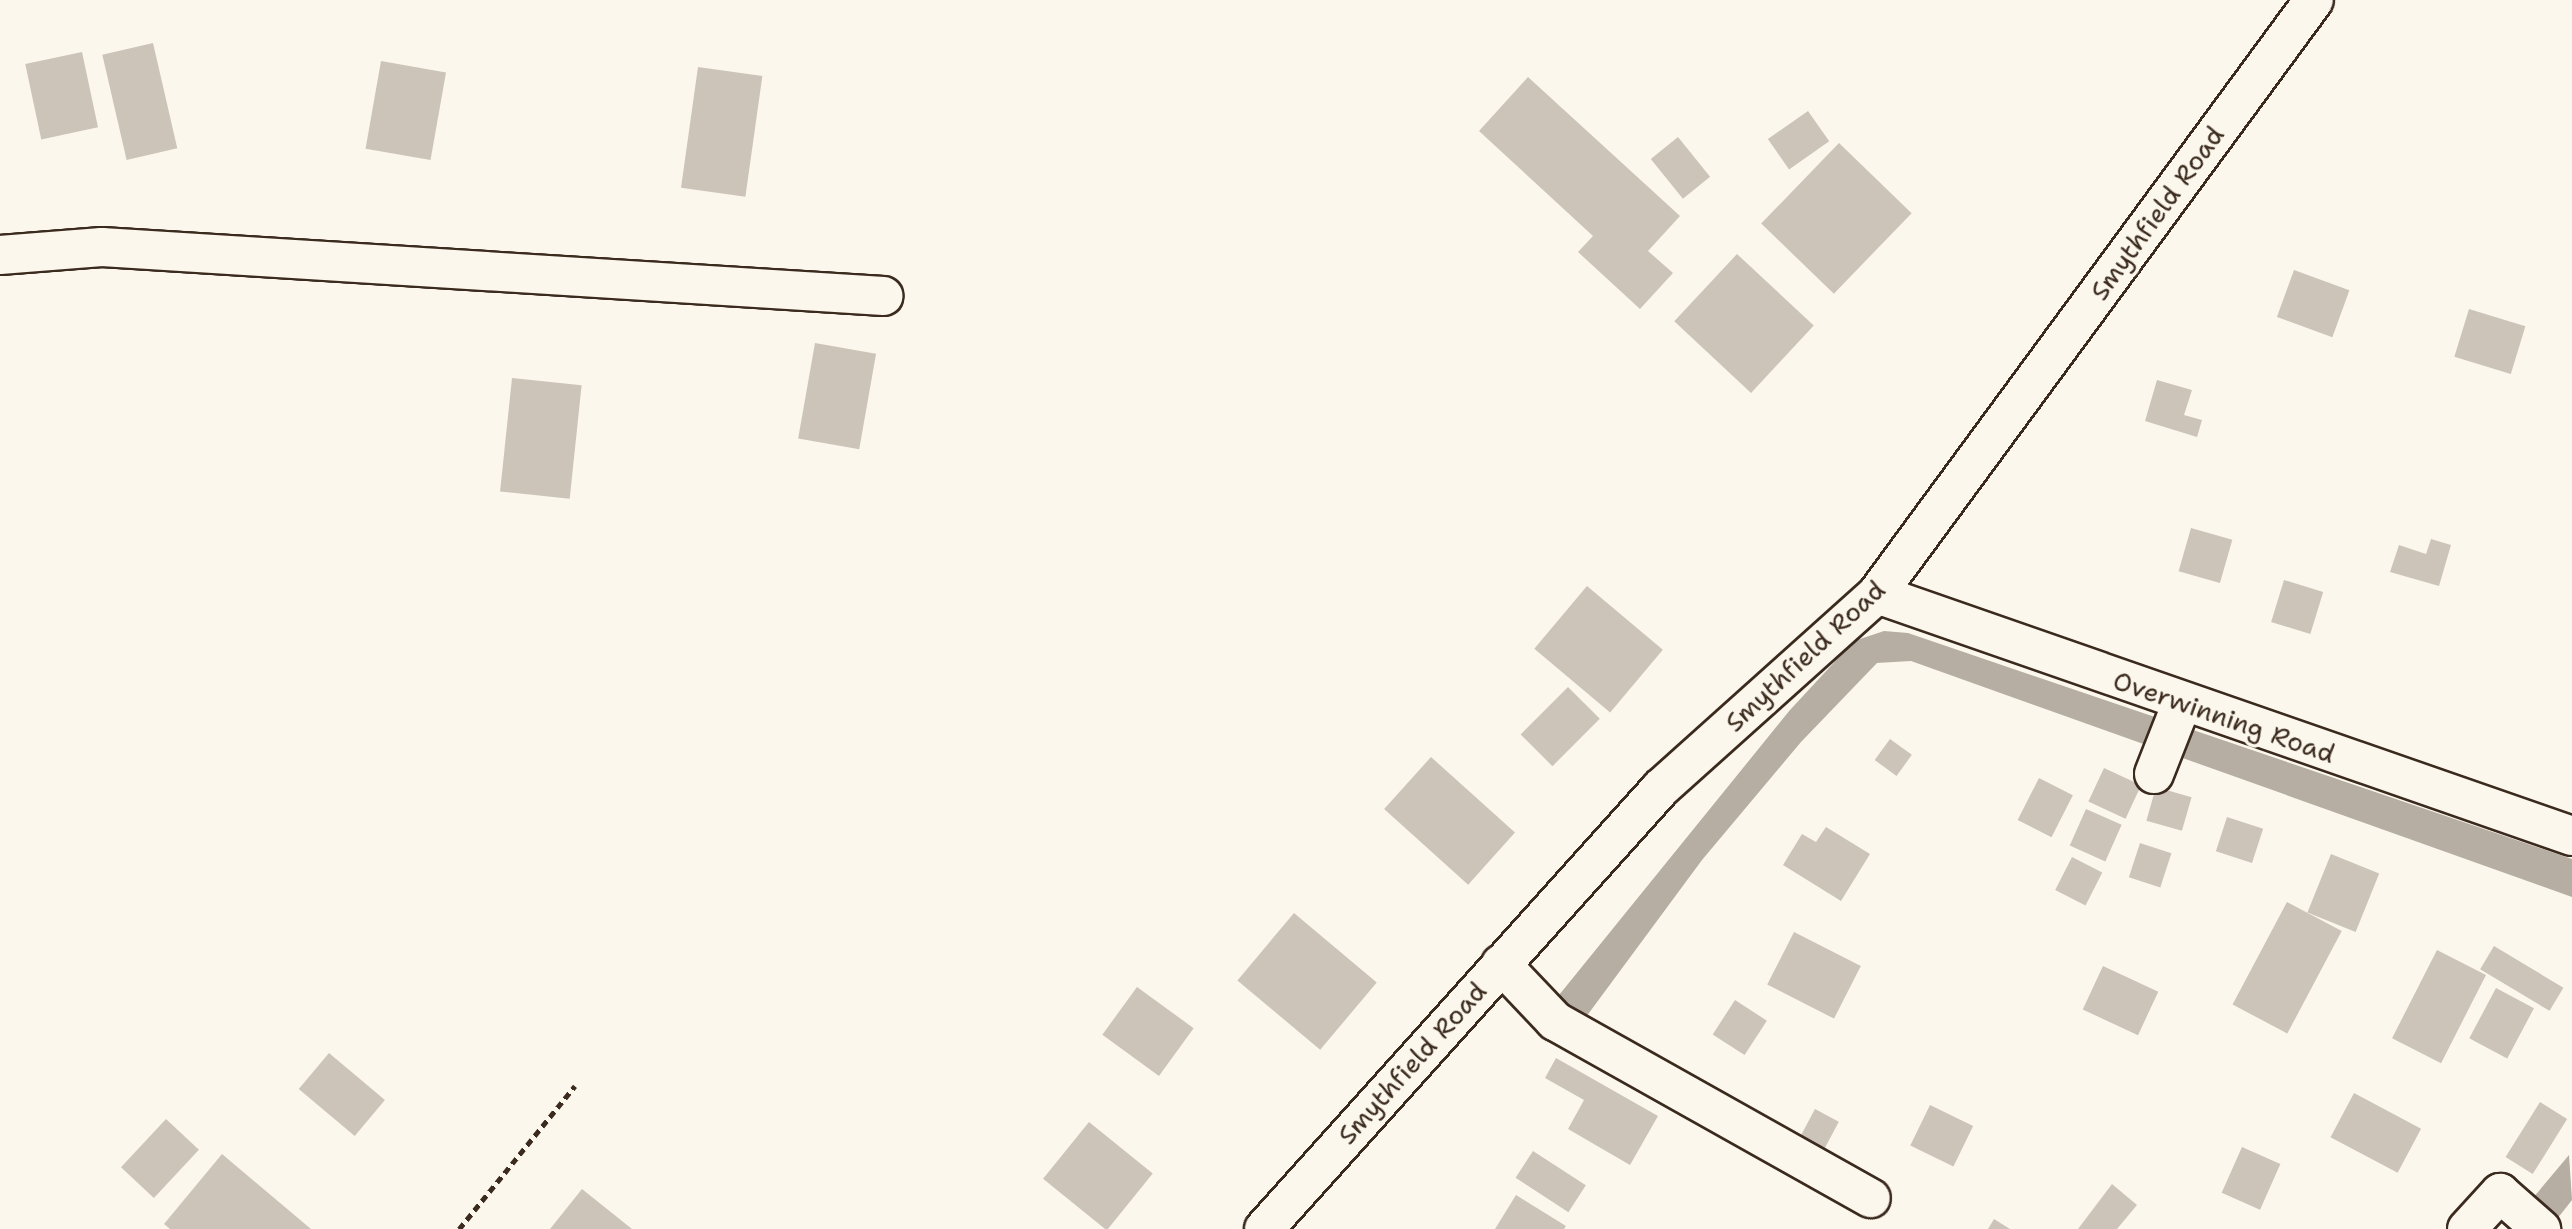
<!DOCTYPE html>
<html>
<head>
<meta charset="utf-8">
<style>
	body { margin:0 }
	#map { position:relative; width:2572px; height:1229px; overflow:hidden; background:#fbf7ec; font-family:"Shantell Sans",sans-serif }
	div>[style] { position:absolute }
	.water>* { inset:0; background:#b6aea2 }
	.building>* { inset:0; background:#ccc4b9; transform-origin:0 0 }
	.path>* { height:4.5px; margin-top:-2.25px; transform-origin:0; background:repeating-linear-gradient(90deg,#3b2a1e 0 7px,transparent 0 12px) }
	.roads { filter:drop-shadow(2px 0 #3b2a1e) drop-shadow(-2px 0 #3b2a1e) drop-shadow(0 2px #3b2a1e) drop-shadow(0 -2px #3b2a1e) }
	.minor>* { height:38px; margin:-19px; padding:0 19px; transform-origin:19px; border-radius:19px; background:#fbf7ec }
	span { translate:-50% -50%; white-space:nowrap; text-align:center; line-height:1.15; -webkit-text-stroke:7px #fbf7ec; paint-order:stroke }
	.street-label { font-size:26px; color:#3b2a1e }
</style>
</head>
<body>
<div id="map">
	<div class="water">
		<i style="clip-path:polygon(1884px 631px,1908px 633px,2572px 859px,2572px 897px,1911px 661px,1877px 663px,1801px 742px,1702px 860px,1586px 1017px,1555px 1000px,1790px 710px,1854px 641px)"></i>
		<i style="clip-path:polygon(2569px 1155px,2572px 1200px,2561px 1214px,2547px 1229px,2507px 1229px)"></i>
	</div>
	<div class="building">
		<i style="left:153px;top:43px;width:108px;height:52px;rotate:77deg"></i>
		<i style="left:82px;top:52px;width:77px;height:58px;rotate:78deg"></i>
		<i style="left:381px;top:61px;width:66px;height:89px;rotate:10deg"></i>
		<i style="left:698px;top:67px;width:65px;height:122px;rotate:8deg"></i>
		<i style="clip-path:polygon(1528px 77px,1680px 216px,1648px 251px,1673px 273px,1640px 309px,1578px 252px,1593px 236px,1479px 131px)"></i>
		<i style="left:1808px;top:111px;width:37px;height:49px;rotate:55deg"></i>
		<i style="left:1678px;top:137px;width:51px;height:35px;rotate:51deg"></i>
		<i style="left:1839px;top:143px;width:101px;height:112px;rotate:44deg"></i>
		<i style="left:1737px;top:254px;width:105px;height:92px;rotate:43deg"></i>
		<i style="left:2294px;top:270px;width:59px;height:50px;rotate:20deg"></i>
		<i style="left:2469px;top:309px;width:59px;height:50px;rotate:17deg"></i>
		<i style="left:815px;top:343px;width:62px;height:97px;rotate:10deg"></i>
		<i style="left:512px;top:378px;width:70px;height:114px;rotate:6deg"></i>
		<i style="clip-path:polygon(2157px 380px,2192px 390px,2184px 415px,2202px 420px,2197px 437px,2145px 421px)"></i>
		<i style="left:2191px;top:528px;width:43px;height:45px;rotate:16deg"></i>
		<i style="clip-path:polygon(2431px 539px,2451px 545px,2439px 586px,2390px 572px,2399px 545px,2426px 554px)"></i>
		<i style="left:2284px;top:580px;width:41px;height:44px;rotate:17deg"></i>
		<i style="left:1587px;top:586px;width:99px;height:82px;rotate:40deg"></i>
		<i style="left:1568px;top:687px;width:45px;height:67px;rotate:45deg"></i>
		<i style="left:1890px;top:739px;width:27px;height:26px;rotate:36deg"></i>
		<i style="left:1431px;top:757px;width:113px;height:70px;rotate:42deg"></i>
		<i style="left:2104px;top:768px;width:41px;height:37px;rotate:25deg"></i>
		<i style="left:2039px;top:778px;width:38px;height:47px;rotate:27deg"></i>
		<i style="left:2156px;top:787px;width:37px;height:35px;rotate:16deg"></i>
		<i style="left:2086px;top:809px;width:39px;height:40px;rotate:24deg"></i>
		<i style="left:2227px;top:817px;width:38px;height:36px;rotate:18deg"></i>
		<i style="clip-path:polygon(1826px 827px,1870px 854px,1841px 901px,1783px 865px,1802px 834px,1816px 842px)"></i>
		<i style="left:2140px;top:843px;width:33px;height:36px;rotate:18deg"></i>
		<i style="left:2331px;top:854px;width:52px;height:63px;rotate:22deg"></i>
		<i style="left:2072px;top:857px;width:34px;height:37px;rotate:27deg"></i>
		<i style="left:2287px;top:902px;width:62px;height:116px;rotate:28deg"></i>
		<i style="left:1294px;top:913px;width:108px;height:88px;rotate:40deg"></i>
		<i style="left:1794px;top:932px;width:75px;height:59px;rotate:27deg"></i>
		<i style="left:2494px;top:946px;width:81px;height:27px;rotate:31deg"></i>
		<i style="left:2437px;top:950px;width:55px;height:99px;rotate:27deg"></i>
		<i style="left:2103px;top:966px;width:61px;height:48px;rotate:25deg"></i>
		<i style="left:1137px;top:987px;width:70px;height:59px;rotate:36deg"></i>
		<i style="left:2496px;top:988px;width:43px;height:57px;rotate:28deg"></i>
		<i style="left:1735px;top:1000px;width:38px;height:41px;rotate:33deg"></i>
		<i style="left:329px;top:1053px;width:73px;height:47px;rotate:40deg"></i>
		<i style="clip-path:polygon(1556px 1058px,1658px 1116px,1630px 1165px,1568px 1129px,1584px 1100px,1545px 1078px)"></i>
		<i style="left:2354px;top:1093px;width:76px;height:50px;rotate:28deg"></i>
		<i style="left:2540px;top:1102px;width:32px;height:65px;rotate:32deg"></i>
		<i style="left:1930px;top:1105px;width:48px;height:45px;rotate:26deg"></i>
		<i style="left:1815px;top:1109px;width:27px;height:38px;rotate:28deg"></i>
		<i style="left:166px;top:1119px;width:45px;height:66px;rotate:43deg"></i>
		<i style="left:1089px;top:1122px;width:82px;height:73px;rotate:39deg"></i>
		<i style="left:2242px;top:1147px;width:42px;height:50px;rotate:24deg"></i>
		<i style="left:1533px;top:1151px;width:63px;height:32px;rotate:33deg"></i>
		<i style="clip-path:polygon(222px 1154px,311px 1229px,170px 1229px,164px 1224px)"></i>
		<i style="clip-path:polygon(2112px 1184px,2137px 1205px,2117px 1229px,2078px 1229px)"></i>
		<i style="clip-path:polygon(582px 1189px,632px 1229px,550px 1229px)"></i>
		<i style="clip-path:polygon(1516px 1195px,1566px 1226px,1564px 1229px,1495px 1229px)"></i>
		<i style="clip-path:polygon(1994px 1219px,2010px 1229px,1988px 1229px)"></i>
	</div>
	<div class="path">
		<i style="left:459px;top:1229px;width:184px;rotate:-51deg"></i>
	</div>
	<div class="roads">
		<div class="minor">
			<i style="left:0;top:255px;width:102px;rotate:-4.5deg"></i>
			<i style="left:102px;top:247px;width:783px;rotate:3.59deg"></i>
			<i style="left:1877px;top:594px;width:736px;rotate:19.2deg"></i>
			<i style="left:2154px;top:774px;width:76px;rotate:-68.5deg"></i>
			<i style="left:1501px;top:964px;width:79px;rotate:46.5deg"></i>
			<i style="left:1555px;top:1021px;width:362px;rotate:29.3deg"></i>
			<i style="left:1264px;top:1229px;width:593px;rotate:-48.01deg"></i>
			<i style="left:1661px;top:788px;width:290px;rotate:-41.9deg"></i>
			<i style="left:1877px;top:594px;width:737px;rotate:-53.66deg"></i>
			<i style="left:2467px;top:1229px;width:49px;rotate:-47.5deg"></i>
			<i style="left:2500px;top:1193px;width:55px;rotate:41.3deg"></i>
		</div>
	</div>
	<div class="street-label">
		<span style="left:2157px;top:213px;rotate:-54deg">Smythfield Road</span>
		<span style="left:1805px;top:656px;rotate:-43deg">Smythfield Road</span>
		<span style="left:2224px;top:717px;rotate:19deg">Overwinning Road</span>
		<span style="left:1412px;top:1063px;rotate:-48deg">Smythfield Road</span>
	</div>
</div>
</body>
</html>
